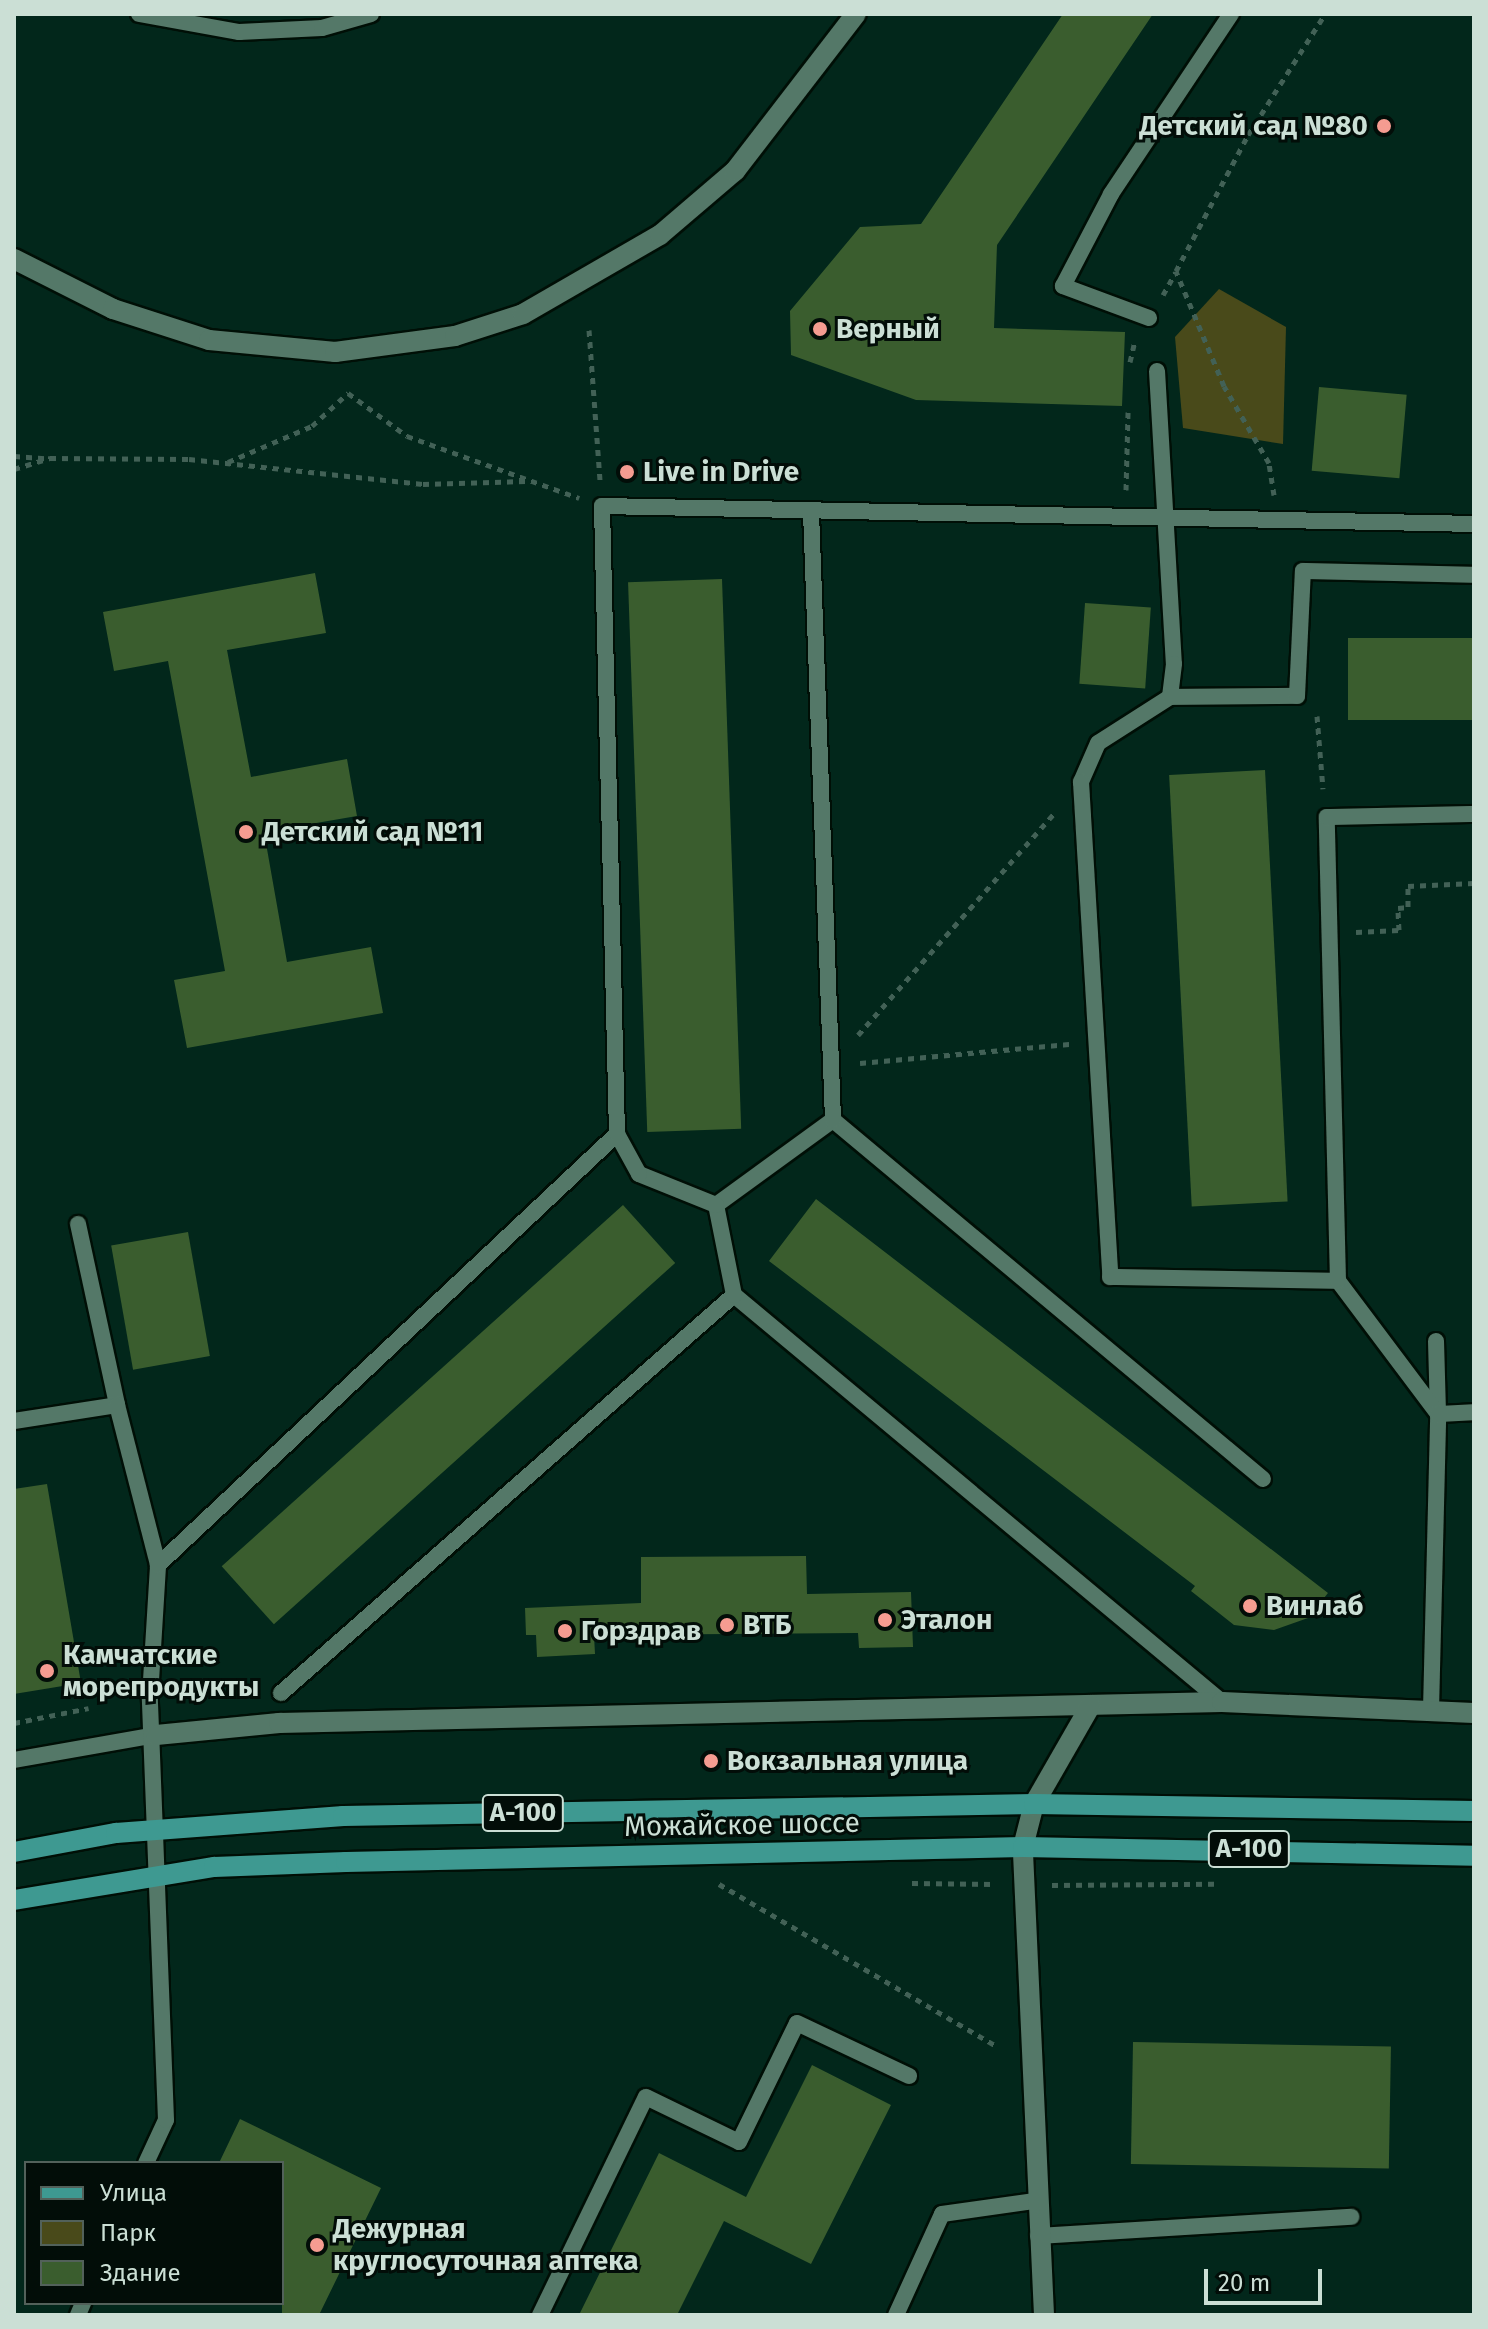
<!DOCTYPE html>
<html>
<head>
<meta charset="utf-8">
<style>
	body { margin:0 }
	#map { position:relative; width:1488px; height:2329px; overflow:hidden; background:#02271b; font-family:"Fira Sans",sans-serif }
	div>[style] { position:absolute }
	.green>* { inset:0; background:#494a1a }
	.building>* { inset:0; background:#3a5d2e; transform-origin:0 0 }
	.path>* { height:5px; margin-top:-2.5px; transform-origin:0; background:repeating-linear-gradient(90deg,#426156 0 6px,transparent 0 12px) }
	.roads { filter:drop-shadow(2px 0 #000f06) drop-shadow(-2px 0 #000f06) drop-shadow(0 2px #000f06) drop-shadow(0 -2px #000f06) }
	.lane>* { height:16px; margin:-8px; padding:0 8px; transform-origin:8px; border-radius:8px; background:#547868 }
	.street>* { height:20px; margin:-10px; padding:0 10px; transform-origin:10px; border-radius:10px; background:#547868 }
	.secondary>* { height:20px; margin:-10px; padding:0 10px; transform-origin:10px; border-radius:10px; background:#547868 }
	.primary>* { height:20px; margin:-10px; padding:0 10px; transform-origin:10px; border-radius:10px; background:#3e9991 }
	.dots>* { width:22px; height:22px; translate:-50% -50%; box-sizing:border-box; border:4px solid #020d08; border-radius:50% }
	span { translate:-50% -50%; white-space:nowrap; text-align:center; line-height:1.15; -webkit-text-stroke:6px #020d08; paint-order:stroke }
	.shield-label span { padding:2px 6px; background:#020d08; border:2px solid; border-radius:6px; -webkit-text-stroke-width:0 }
	.shield-label { font-size:26px; color:#cbdfd5; font-weight:700 }
	.poi-label { font-size:28px; color:#cbdfd5; font-weight:700 }
	.right { translate:-100% -50%; text-align:right }
	.left { translate:0 -50%; text-align:left }
	.street-label { font-size:28px; color:#cbdfd5 }
	.frame { position:absolute; inset:0; border:16px solid #cbdfd5; pointer-events:none }
	.legend { position:absolute; left:24px; top:2161px; width:260px; height:144px; box-sizing:border-box; background:#020d08; border:2px solid #52615a; margin:0; padding:10px 14px; list-style:none; font-size:24px; color:#cbdfd5 }
	.legend li { display:flex; align-items:center; gap:16px; height:40px }
	.legend b { width:40px; border:2px solid #52615a }
	.scale { position:absolute; left:1204px; top:2269px; width:118px; height:36px; box-sizing:border-box; border:4px solid #cbdfd5; border-top:0; padding-left:10px; font-size:24px; line-height:28px; white-space:nowrap; color:#cbdfd5; -webkit-text-stroke:6px #020d08; paint-order:stroke }
</style>
</head>
<body>
<div id="map">
	<div class="green">
		<i style="clip-path:polygon(1219px 289px,1286px 327px,1283px 444px,1183px 428px,1175px 337px)"></i>
	</div>
	<div class="building">
		<i style="clip-path:polygon(1063px 14px,1153px 14px,997px 245px,994px 328px,1125px 332px,1122px 406px,916px 400px,791px 355px,790px 311px,860px 227px,921px 224px)"></i>
		<i style="left:1319px;top:387px;width:88px;height:84px;rotate:5deg"></i>
		<i style="clip-path:polygon(315px 573px,326px 633px,227px 650px,251px 777px,347px 759px,357px 816px,264px 832px,287px 962px,371px 947px,383px 1013px,187px 1048px,174px 980px,225px 971px,168px 661px,114px 671px,103px 612px)"></i>
		<i style="left:722px;top:579px;width:550px;height:94px;rotate:88deg"></i>
		<i style="left:1085px;top:603px;width:66px;height:81px;rotate:4deg"></i>
		<i style="left:1474px;top:638px;width:82px;height:126px;rotate:90deg"></i>
		<i style="left:1265px;top:770px;width:432px;height:96px;rotate:87deg"></i>
		<i style="clip-path:polygon(816px 1199px,1328px 1593px,1308px 1618px,1274px 1630px,1234px 1625px,1191px 1591px,1195px 1586px,769px 1261px)"></i>
		<i style="left:623px;top:1205px;width:78px;height:540px;rotate:48deg"></i>
		<i style="left:188px;top:1232px;width:126px;height:78px;rotate:80deg"></i>
		<i style="clip-path:polygon(47px 1484px,81px 1683px,14px 1694px,14px 1489px)"></i>
		<i style="clip-path:polygon(806px 1556px,807px 1594px,911px 1592px,913px 1647px,859px 1648px,858px 1633px,594px 1635px,595px 1654px,537px 1657px,536px 1635px,526px 1635px,525px 1608px,641px 1603px,641px 1557px)"></i>
		<i style="left:1133px;top:2042px;width:258px;height:122px;rotate:1deg"></i>
		<i style="clip-path:polygon(812px 2065px,891px 2105px,811px 2264px,724px 2221px,677px 2315px,579px 2315px,659px 2153px,746px 2197px)"></i>
		<i style="clip-path:polygon(240px 2119px,381px 2188px,319px 2315px,282px 2315px,282px 2163px,219px 2163px)"></i>
	</div>
	<div class="path">
		<i style="left:1163px;top:295px;width:26px;rotate:-61deg"></i>
		<i style="left:589px;top:330px;width:151px;rotate:85.8deg"></i>
		<i style="left:1130px;top:362px;width:22px;rotate:-77deg"></i>
		<i style="left:14px;top:456px;width:31px;rotate:4deg"></i>
		<i style="left:228px;top:462px;width:91px;rotate:-23.2deg"></i>
		<i style="left:312px;top:426px;width:49px;rotate:-42.5deg"></i>
		<i style="left:348px;top:393px;width:73px;rotate:36.1deg"></i>
		<i style="left:407px;top:436px;width:183px;rotate:19.8deg"></i>
		<i style="left:14px;top:469px;width:38px;rotate:-17deg"></i>
		<i style="left:50px;top:458px;width:139px;rotate:0.4deg"></i>
		<i style="left:189px;top:459px;width:235px;rotate:6.1deg"></i>
		<i style="left:423px;top:484px;width:103px;rotate:-1.7deg"></i>
		<i style="left:1126px;top:490px;width:78px;rotate:-88.5deg"></i>
		<i style="left:1274px;top:495px;width:32px;rotate:-99deg"></i>
		<i style="left:1269px;top:463px;width:89px;rotate:-120.3deg"></i>
		<i style="left:1224px;top:386px;width:125px;rotate:-112.7deg"></i>
		<i style="left:1176px;top:271px;width:154px;rotate:-62.1deg"></i>
		<i style="left:1248px;top:135px;width:143px;rotate:-57.5deg"></i>
		<i style="left:1317px;top:716px;width:73px;rotate:85.3deg"></i>
		<i style="left:1356px;top:932px;width:43px;rotate:-2.7deg"></i>
		<i style="left:1399px;top:930px;width:22px;rotate:-93deg"></i>
		<i style="left:1398px;top:908px;width:10px;rotate:-6deg"></i>
		<i style="left:1408px;top:907px;width:21px;rotate:-90deg"></i>
		<i style="left:1408px;top:886px;width:66px;rotate:-2.6deg"></i>
		<i style="left:858px;top:1035px;width:298px;rotate:-48.5deg"></i>
		<i style="left:860px;top:1063px;width:210px;rotate:-5.2deg"></i>
		<i style="left:14px;top:1723px;width:76px;rotate:-11.3deg"></i>
		<i style="left:912px;top:1883px;width:82px;rotate:0.7deg"></i>
		<i style="left:719px;top:1884px;width:321px;rotate:30.3deg"></i>
		<i style="left:1052px;top:1885px;width:162px;rotate:-0.4deg"></i>
	</div>
	<div class="roads">
		<div class="lane">
			<i style="left:139px;top:14px;width:102px;rotate:10.2deg"></i>
			<i style="left:239px;top:32px;width:83px;rotate:-2.8deg"></i>
			<i style="left:322px;top:28px;width:51px;rotate:-15.9deg"></i>
			<i style="left:1149px;top:318px;width:92px;rotate:-159.6deg"></i>
			<i style="left:1063px;top:286px;width:104px;rotate:-62.4deg"></i>
			<i style="left:1111px;top:194px;width:216px;rotate:-56.3deg"></i>
			<i style="left:1157px;top:371px;width:293px;rotate:86.7deg"></i>
			<i style="left:1174px;top:664px;width:33px;rotate:97deg"></i>
			<i style="left:1170px;top:697px;width:85px;rotate:147.4deg"></i>
			<i style="left:1098px;top:743px;width:43px;rotate:113.6deg"></i>
			<i style="left:1081px;top:782px;width:496px;rotate:86.6deg"></i>
			<i style="left:1110px;top:1277px;width:228px;rotate:1deg"></i>
			<i style="left:1170px;top:697px;width:127px;rotate:-0.5deg"></i>
			<i style="left:1297px;top:696px;width:125px;rotate:-87.3deg"></i>
			<i style="left:1303px;top:571px;width:171px;rotate:1.3deg"></i>
			<i style="left:833px;top:1120px;width:560px;rotate:39.86deg"></i>
			<i style="left:716px;top:1205px;width:145px;rotate:-36deg"></i>
			<i style="left:833px;top:1120px;width:609px;rotate:-92.07deg"></i>
			<i style="left:78px;top:1224px;width:185px;rotate:77.8deg"></i>
			<i style="left:734px;top:1295px;width:635px;rotate:39.83deg"></i>
			<i style="left:1436px;top:1341px;width:73px;rotate:88.4deg"></i>
			<i style="left:1438px;top:1414px;width:166px;rotate:-126.9deg"></i>
			<i style="left:1338px;top:1281px;width:464px;rotate:-91.4deg"></i>
			<i style="left:1327px;top:817px;width:147px;rotate:-1.2deg"></i>
			<i style="left:14px;top:1421px;width:104px;rotate:-8.8deg"></i>
			<i style="left:117px;top:1405px;width:165px;rotate:75.6deg"></i>
			<i style="left:281px;top:1693px;width:603px;rotate:-41.3deg"></i>
			<i style="left:734px;top:1295px;width:92px;rotate:-101.3deg"></i>
			<i style="left:716px;top:1205px;width:83px;rotate:-158.1deg"></i>
			<i style="left:639px;top:1174px;width:46px;rotate:-118.8deg"></i>
			<i style="left:1431px;top:1710px;width:296px;rotate:-88.6deg"></i>
			<i style="left:1438px;top:1414px;width:36px;rotate:-3deg"></i>
			<i style="left:14px;top:1760px;width:144px;rotate:-10deg"></i>
			<i style="left:146px;top:2163px;width:47px;rotate:-65.1deg"></i>
			<i style="left:166px;top:2120px;width:423px;rotate:-92.2deg"></i>
			<i style="left:150px;top:1697px;width:132px;rotate:-86.5deg"></i>
			<i style="left:158px;top:1565px;width:630px;rotate:-43.2deg"></i>
			<i style="left:617px;top:1134px;width:628px;rotate:-91.37deg"></i>
			<i style="left:602px;top:506px;width:872px;rotate:1.18deg"></i>
			<i style="left:1038px;top:2236px;width:314px;rotate:-3.5deg"></i>
			<i style="left:78px;top:2315px;width:13px;rotate:-67deg"></i>
			<i style="left:540px;top:2315px;width:242px;rotate:-64.1deg"></i>
			<i style="left:646px;top:2097px;width:103px;rotate:25.8deg"></i>
			<i style="left:739px;top:2142px;width:132px;rotate:-64deg"></i>
			<i style="left:797px;top:2023px;width:124px;rotate:25.3deg"></i>
			<i style="left:896px;top:2315px;width:111px;rotate:-65.5deg"></i>
			<i style="left:942px;top:2214px;width:94px;rotate:-8deg"></i>
		</div>
		<div class="street">
			<i style="left:156px;top:1735px;width:124px;rotate:-5.6deg"></i>
			<i style="left:279px;top:1723px;width:943px;rotate:-1.28deg"></i>
			<i style="left:1222px;top:1702px;width:252px;rotate:2.5deg"></i>
			<i style="left:1044px;top:2315px;width:468px;rotate:-92.6deg"></i>
			<i style="left:1023px;top:1847px;width:44px;rotate:-75.7deg"></i>
			<i style="left:1034px;top:1804px;width:114px;rotate:-60.1deg"></i>
		</div>
		<div class="secondary">
			<i style="left:14px;top:259px;width:111px;rotate:26.8deg"></i>
			<i style="left:113px;top:309px;width:101px;rotate:17.9deg"></i>
			<i style="left:209px;top:340px;width:127px;rotate:5.4deg"></i>
			<i style="left:335px;top:352px;width:121px;rotate:-7.6deg"></i>
			<i style="left:455px;top:336px;width:71px;rotate:-17.9deg"></i>
			<i style="left:523px;top:314px;width:158px;rotate:-30deg"></i>
			<i style="left:660px;top:235px;width:99px;rotate:-40.5deg"></i>
			<i style="left:735px;top:171px;width:198px;rotate:-52.4deg"></i>
		</div>
		<div class="primary">
			<i style="left:14px;top:1852px;width:104px;rotate:-10.6deg"></i>
			<i style="left:116px;top:1833px;width:228px;rotate:-4.3deg"></i>
			<i style="left:343px;top:1816px;width:691px;rotate:-0.99deg"></i>
			<i style="left:1034px;top:1804px;width:440px;rotate:0.9deg"></i>
			<i style="left:14px;top:1900px;width:203px;rotate:-9.4deg"></i>
			<i style="left:214px;top:1867px;width:132px;rotate:-2.2deg"></i>
			<i style="left:346px;top:1862px;width:677px;rotate:-1.27deg"></i>
			<i style="left:1023px;top:1847px;width:451px;rotate:1.1deg"></i>
		</div>
	</div>
	<div class="dots">
		<i style="left:1384px;top:126px;background:#f59c91"></i>
		<i style="left:820px;top:329px;background:#f59c91"></i>
		<i style="left:627px;top:472px;background:#f59c91"></i>
		<i style="left:246px;top:832px;background:#f59c91"></i>
		<i style="left:1250px;top:1606px;background:#f59c91"></i>
		<i style="left:885px;top:1620px;background:#f59c91"></i>
		<i style="left:727px;top:1625px;background:#f59c91"></i>
		<i style="left:565px;top:1631px;background:#f59c91"></i>
		<i style="left:47px;top:1671px;background:#f59c91"></i>
		<i style="left:711px;top:1761px;background:#f59c91"></i>
		<i style="left:317px;top:2245px;background:#f59c91"></i>
	</div>
	<div class="shield-label">
		<span style="left:523px;top:1813px">А-100</span>
		<span style="left:1249px;top:1849px">А-100</span>
	</div>
	<div class="poi-label">
		<span class="right" style="left:1368px;top:126px">Детский сад №80</span>
		<span class="left" style="left:836px;top:329px">Верный</span>
		<span class="left" style="left:643px;top:472px">Live in Drive</span>
		<span class="left" style="left:262px;top:832px">Детский сад №11</span>
		<span class="left" style="left:1266px;top:1606px">Винлаб</span>
		<span class="left" style="left:901px;top:1620px">Эталон</span>
		<span class="left" style="left:743px;top:1625px">ВТБ</span>
		<span class="left" style="left:581px;top:1631px">Горздрав</span>
		<span class="left" style="left:63px;top:1671px">Камчатские<br>морепродукты</span>
		<span class="left" style="left:727px;top:1761px">Вокзальная улица</span>
		<span class="left" style="left:333px;top:2245px">Дежурная<br>круглосуточная аптека</span>
	</div>
	<div class="street-label">
		<span style="left:742px;top:1825px;rotate:-1deg">Можайское шоссе</span>
	</div>
	<div class="frame"></div>
	<ul class="legend">
	<li><b style="height:10px;background:#3e9991"></b>Улица</li>
	<li><b style="height:22px;background:#494a1a"></b>Парк</li>
	<li><b style="height:22px;background:#3a5d2e"></b>Здание</li>
	</ul>
	<div class="scale">20 m</div>
</div>
</body>
</html>
